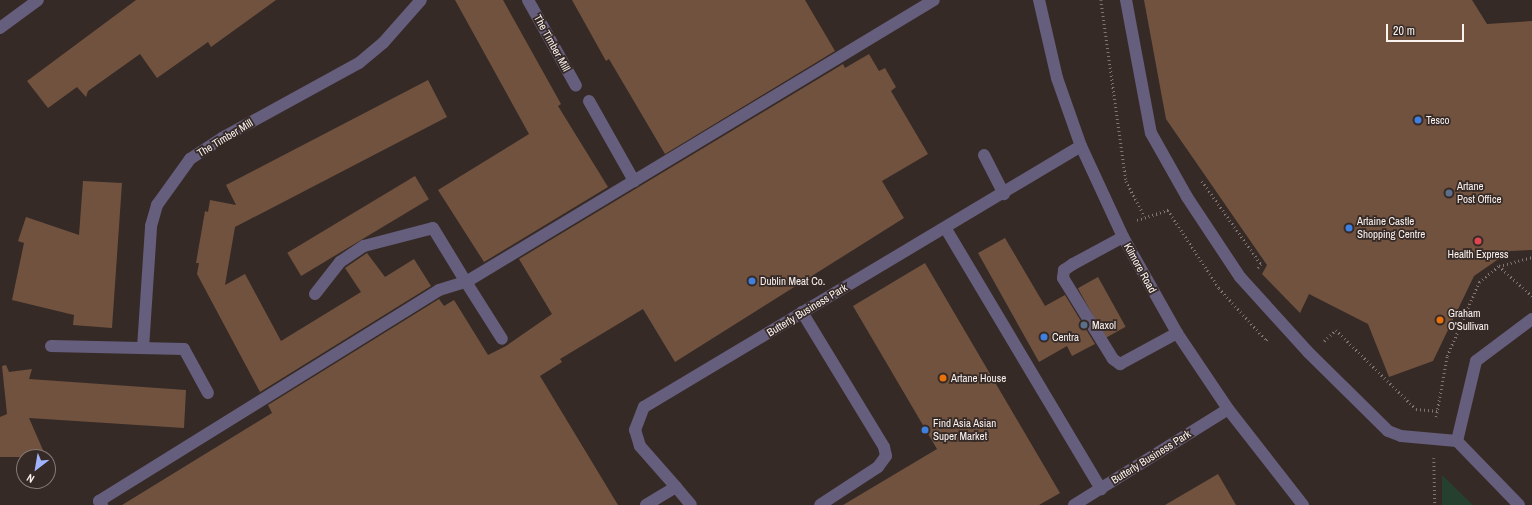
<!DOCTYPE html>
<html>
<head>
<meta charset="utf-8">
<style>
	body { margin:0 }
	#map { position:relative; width:1532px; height:505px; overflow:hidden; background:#362a26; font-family:"Archivo Narrow",sans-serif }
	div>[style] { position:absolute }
	.green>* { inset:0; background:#25402f }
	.building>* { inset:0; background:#71523f; transform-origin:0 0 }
	.path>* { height:2.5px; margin-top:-1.25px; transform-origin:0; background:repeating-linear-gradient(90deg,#807572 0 1px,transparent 0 4px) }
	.minor>* { height:12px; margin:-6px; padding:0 6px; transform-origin:6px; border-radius:6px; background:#665e7d }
	.dots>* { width:11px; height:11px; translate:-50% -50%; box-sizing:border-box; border:2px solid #362a26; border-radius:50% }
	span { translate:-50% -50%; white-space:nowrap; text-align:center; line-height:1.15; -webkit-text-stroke:3.5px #362a26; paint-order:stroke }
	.street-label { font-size:11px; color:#faf2ef }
	.poi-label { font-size:11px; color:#faf2ef }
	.left { translate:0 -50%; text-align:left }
	.north { position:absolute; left:16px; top:449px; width:40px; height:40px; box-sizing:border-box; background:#362a26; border:1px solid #847a76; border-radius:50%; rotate:211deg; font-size:11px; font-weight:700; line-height:16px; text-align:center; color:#faf2ef }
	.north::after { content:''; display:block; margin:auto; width:14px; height:18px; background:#a1b3fd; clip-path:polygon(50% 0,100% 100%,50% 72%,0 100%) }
	.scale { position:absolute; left:1386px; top:24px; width:78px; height:18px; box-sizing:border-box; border:2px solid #faf2ef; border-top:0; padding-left:5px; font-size:12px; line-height:14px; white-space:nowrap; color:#faf2ef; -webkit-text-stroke:3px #362a26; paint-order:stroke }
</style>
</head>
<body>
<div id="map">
	<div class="green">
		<i style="clip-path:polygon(1442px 475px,1473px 505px,1442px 505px)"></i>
	</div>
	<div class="building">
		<i style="clip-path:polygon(136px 0,276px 0,211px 47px,208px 42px,157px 78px,140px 54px,88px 91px,86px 97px,77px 87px,48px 108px,27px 81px)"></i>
		<i style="clip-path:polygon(455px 0,503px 0,561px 104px,558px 106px,608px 187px,484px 262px,438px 190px,529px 134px)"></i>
		<i style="clip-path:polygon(572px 0,805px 0,835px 51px,665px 154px,609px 59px,606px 61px)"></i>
		<i style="clip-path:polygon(1144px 0,1472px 0,1487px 24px,1532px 21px,1532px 250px,1510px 251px,1474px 276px,1433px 361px,1389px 377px,1368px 324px,1309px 294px,1300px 313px,1262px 274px,1267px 265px,1166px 119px)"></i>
		<i style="clip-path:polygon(869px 54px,879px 71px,885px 68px,896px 87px,891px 91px,928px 154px,882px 181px,904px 218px,675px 362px,643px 309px,560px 359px,562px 362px,540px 376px,618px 505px,122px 505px,272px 413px,268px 405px,439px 299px,444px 306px,454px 300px,488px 355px,506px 346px,552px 314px,519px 259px,843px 64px,845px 68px)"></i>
		<i style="clip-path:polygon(428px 80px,447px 117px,235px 227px,225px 285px,245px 274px,281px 341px,361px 292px,345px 268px,367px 253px,385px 277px,414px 259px,431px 286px,260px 392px,197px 274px,199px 263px,196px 263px,205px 211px,208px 212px,210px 200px,236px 205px,226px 185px)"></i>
		<i style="left:415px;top:176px;width:27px;height:149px;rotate:59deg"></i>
		<i style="clip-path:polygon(83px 181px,122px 183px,112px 328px,73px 325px,74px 315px,12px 300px,24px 243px,18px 241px,26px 217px,79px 235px)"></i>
		<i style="clip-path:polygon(1005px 238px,1045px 306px,1065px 295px,1095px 344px,1072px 356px,1067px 346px,1039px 362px,978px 253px)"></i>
		<i style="clip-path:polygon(925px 263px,1060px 493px,1039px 505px,843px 505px,937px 449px,853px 306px)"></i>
		<i style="left:1098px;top:277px;width:57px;height:23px;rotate:61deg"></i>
		<i style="clip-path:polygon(6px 365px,9px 372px,32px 369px,29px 379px,186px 390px,184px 428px,29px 418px,46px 457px,0 457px,0 417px,7px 414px,2px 366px)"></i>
		<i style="clip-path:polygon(1218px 474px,1236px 505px,1165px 505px)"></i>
	</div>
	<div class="path">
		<i style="left:1101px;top:0;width:183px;rotate:82.1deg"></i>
		<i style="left:1126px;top:181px;width:40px;rotate:62deg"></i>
		<i style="left:1202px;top:181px;width:102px;rotate:54.6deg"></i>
		<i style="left:1261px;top:264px;width:5px;rotate:127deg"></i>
		<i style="left:1137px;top:220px;width:33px;rotate:-18deg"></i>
		<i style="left:1168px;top:210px;width:93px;rotate:56.8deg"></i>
		<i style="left:1219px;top:288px;width:70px;rotate:47.9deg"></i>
		<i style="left:1266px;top:340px;width:4px;rotate:-45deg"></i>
		<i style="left:1499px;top:266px;width:45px;rotate:42.3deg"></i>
		<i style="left:1324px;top:341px;width:16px;rotate:-43deg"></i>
		<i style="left:1336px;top:330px;width:112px;rotate:44.6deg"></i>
		<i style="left:1416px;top:409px;width:22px;rotate:5deg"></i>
		<i style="left:1436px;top:417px;width:62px;rotate:-79.8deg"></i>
		<i style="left:1447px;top:356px;width:81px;rotate:-66.6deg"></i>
		<i style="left:1479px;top:282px;width:26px;rotate:-39deg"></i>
		<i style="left:1499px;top:266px;width:34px;rotate:-15deg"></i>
		<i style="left:1434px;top:458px;width:47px;rotate:88.8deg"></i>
	</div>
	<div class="minor">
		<i style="left:528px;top:0;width:98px;rotate:60.8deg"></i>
		<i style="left:1039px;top:0;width:80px;rotate:77deg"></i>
		<i style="left:1057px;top:78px;width:72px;rotate:70.6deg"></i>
		<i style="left:1081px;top:146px;width:100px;rotate:65.2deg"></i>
		<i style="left:1123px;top:237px;width:110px;rotate:60.6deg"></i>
		<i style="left:1177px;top:333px;width:92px;rotate:56.1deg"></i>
		<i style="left:1228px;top:409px;width:122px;rotate:52deg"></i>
		<i style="left:1126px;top:0;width:135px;rotate:79.4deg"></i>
		<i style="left:1151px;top:133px;width:73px;rotate:60.6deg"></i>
		<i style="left:1187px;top:197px;width:96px;rotate:56.5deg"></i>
		<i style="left:1240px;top:277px;width:101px;rotate:47.8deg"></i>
		<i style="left:1308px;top:352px;width:112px;rotate:44.6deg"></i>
		<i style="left:1388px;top:431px;width:14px;rotate:21deg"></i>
		<i style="left:1401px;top:436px;width:56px;rotate:5.1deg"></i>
		<i style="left:0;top:28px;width:47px;rotate:-36.4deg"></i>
		<i style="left:589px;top:101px;width:92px;rotate:60.6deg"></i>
		<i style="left:984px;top:155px;width:44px;rotate:62.9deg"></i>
		<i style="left:946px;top:229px;width:303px;rotate:59.2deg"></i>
		<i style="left:1123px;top:237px;width:57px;rotate:151.6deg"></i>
		<i style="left:1073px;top:264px;width:11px;rotate:146deg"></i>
		<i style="left:1064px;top:270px;width:8px;rotate:97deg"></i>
		<i style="left:1063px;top:278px;width:95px;rotate:58.3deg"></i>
		<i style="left:1113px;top:359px;width:9px;rotate:36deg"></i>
		<i style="left:1120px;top:364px;width:65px;rotate:-28.5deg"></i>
		<i style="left:315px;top:294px;width:41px;rotate:-52deg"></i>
		<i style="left:340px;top:262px;width:29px;rotate:-34deg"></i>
		<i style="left:364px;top:246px;width:71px;rotate:-14.6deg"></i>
		<i style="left:433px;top:228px;width:63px;rotate:58.6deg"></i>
		<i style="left:466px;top:282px;width:546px;rotate:-31.07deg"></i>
		<i style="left:802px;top:312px;width:158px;rotate:58.7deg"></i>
		<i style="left:884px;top:447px;width:9px;rotate:77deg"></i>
		<i style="left:886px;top:456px;width:14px;rotate:126deg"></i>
		<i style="left:878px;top:467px;width:69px;rotate:146.8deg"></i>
		<i style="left:51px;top:346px;width:133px;rotate:1.3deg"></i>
		<i style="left:184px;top:349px;width:50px;rotate:61.4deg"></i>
		<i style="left:143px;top:348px;width:122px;rotate:-86.2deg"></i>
		<i style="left:151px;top:226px;width:22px;rotate:-74deg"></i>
		<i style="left:157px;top:205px;width:57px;rotate:-54.3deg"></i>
		<i style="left:190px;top:159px;width:38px;rotate:-33deg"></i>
		<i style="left:222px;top:138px;width:156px;rotate:-28.7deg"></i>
		<i style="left:359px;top:63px;width:31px;rotate:-40deg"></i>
		<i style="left:383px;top:43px;width:57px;rotate:-48.5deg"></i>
		<i style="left:676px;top:487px;width:23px;rotate:50deg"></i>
		<i style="left:102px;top:505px;width:5px;rotate:-127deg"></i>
		<i style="left:99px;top:501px;width:400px;rotate:-31.8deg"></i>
		<i style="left:439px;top:290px;width:28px;rotate:-17deg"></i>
		<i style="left:466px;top:282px;width:67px;rotate:57.7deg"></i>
		<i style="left:646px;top:505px;width:35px;rotate:-31deg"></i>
		<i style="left:676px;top:487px;width:55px;rotate:-131.3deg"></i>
		<i style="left:640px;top:446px;width:17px;rotate:-107deg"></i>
		<i style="left:635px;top:430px;width:25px;rotate:-69deg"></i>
		<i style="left:644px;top:407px;width:509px;rotate:-30.85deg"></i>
		<i style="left:1074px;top:505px;width:181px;rotate:-31.9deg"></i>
		<i style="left:1519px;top:505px;width:89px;rotate:-134.1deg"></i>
		<i style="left:1457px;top:441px;width:82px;rotate:-76.6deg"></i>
		<i style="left:1476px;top:361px;width:70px;rotate:-36.9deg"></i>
	</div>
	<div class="dots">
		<i style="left:1418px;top:120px;background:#3f7fe0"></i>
		<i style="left:1449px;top:193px;background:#5c6f8a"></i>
		<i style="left:1349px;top:228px;background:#3f7fe0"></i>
		<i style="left:1478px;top:241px;background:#e0444e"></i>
		<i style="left:752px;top:281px;background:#3f7fe0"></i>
		<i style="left:1440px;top:320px;background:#e8710a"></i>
		<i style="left:1084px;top:325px;background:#5c6f8a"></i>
		<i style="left:1044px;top:337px;background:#3f7fe0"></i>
		<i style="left:943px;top:378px;background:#e8710a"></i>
		<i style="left:925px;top:430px;background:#3f7fe0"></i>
	</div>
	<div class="street-label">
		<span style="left:552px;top:43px;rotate:61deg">The Timber Mill</span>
		<span style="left:225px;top:138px;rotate:-31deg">The Timber Mill</span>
		<span style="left:1140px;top:268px;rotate:61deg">Kilmore Road</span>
		<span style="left:807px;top:310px;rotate:-31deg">Butterly Business Park</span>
		<span style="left:1151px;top:457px;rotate:-32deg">Butterly Business Park</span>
	</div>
	<div class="poi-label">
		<span class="left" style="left:1426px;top:120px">Tesco</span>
		<span class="left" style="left:1457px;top:193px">Artane<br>Post Office</span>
		<span class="left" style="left:1357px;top:228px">Artaine Castle<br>Shopping Centre</span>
		<span style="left:1478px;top:254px">Health Express</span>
		<span class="left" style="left:760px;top:281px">Dublin Meat Co.</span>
		<span class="left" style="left:1448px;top:320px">Graham<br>O'Sullivan</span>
		<span class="left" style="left:1092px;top:325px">Maxol</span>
		<span class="left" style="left:1052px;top:337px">Centra</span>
		<span class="left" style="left:951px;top:378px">Artane House</span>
		<span class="left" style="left:933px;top:430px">Find Asia Asian<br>Super Market</span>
	</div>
	<div class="north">N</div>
	<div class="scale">20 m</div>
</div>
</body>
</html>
